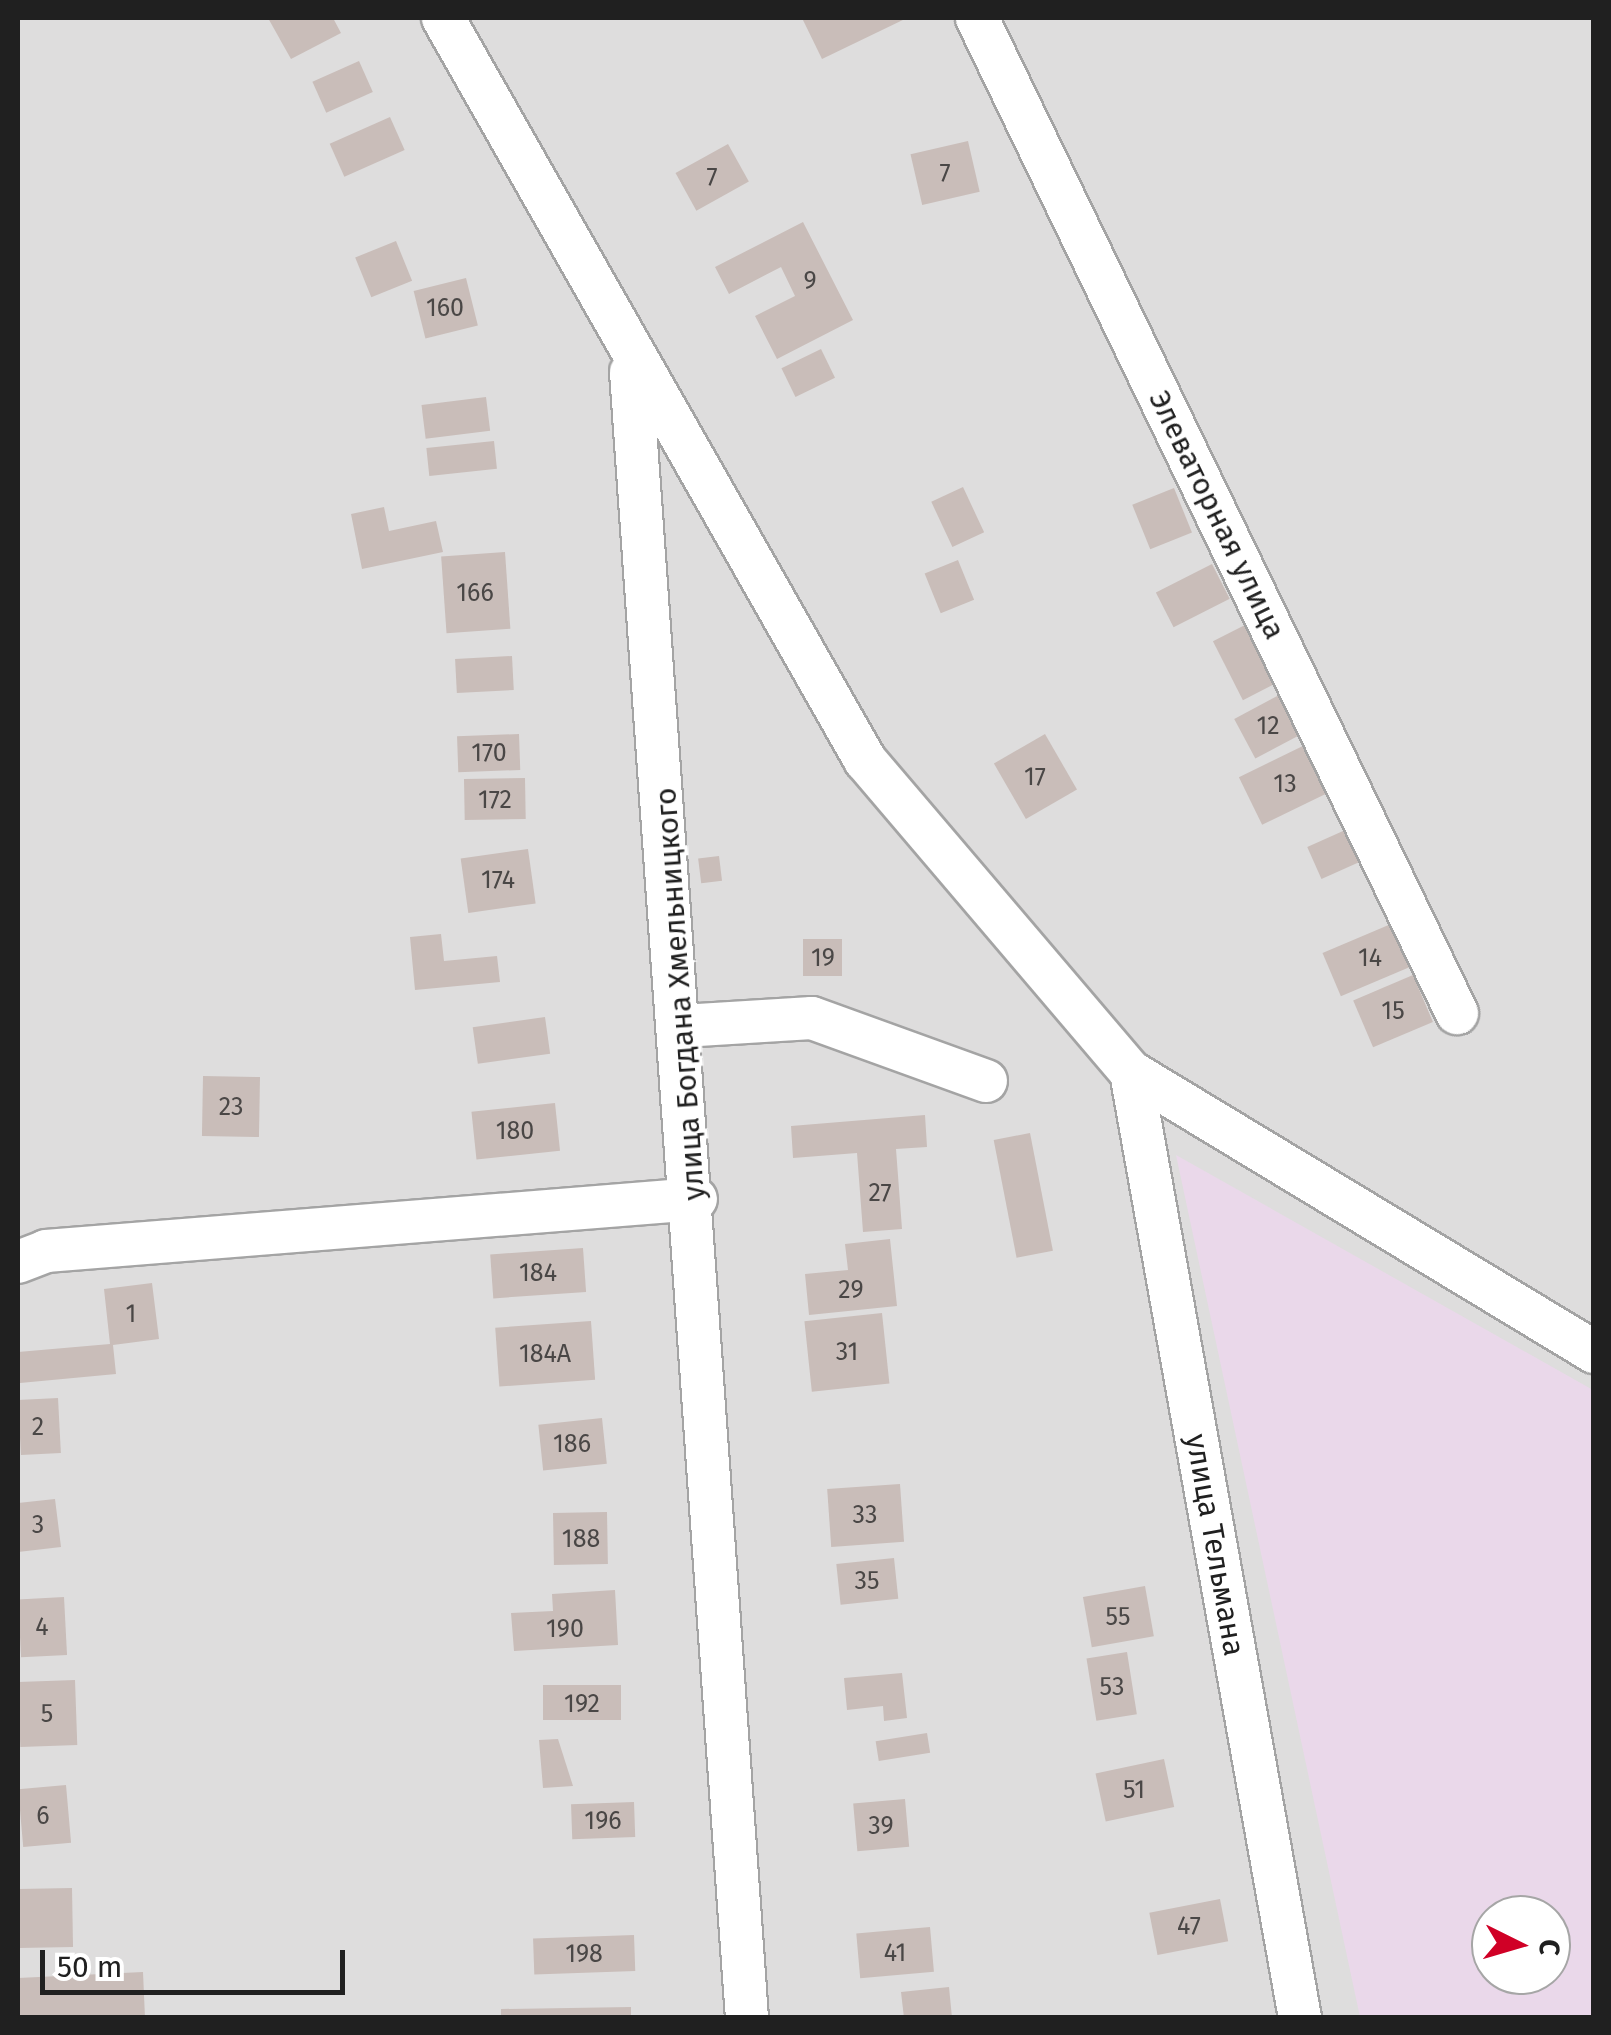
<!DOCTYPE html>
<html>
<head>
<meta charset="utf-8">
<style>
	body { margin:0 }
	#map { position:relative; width:1611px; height:2035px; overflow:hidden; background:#f1ebe6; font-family:"Fira Sans",sans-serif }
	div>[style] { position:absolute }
	.residential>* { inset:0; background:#dedddd }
	.industrial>* { inset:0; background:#ead8ea }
	.building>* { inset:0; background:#c9bdb9; transform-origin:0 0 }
	.roads { filter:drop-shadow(2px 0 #a4a4a4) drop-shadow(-2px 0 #a4a4a4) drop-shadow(0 2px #a4a4a4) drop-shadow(0 -2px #a4a4a4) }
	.minor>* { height:42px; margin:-21px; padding:0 21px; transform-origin:21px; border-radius:21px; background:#fff }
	span { translate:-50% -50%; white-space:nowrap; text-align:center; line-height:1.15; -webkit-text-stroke:8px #fff; paint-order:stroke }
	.number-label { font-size:25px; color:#4a4746 }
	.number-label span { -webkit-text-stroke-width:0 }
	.street-label { font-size:30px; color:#202020 }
	.frame { position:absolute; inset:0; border:20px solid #202020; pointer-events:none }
	.north { position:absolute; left:1471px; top:1895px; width:100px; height:100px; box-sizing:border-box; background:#fff; border:2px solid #a6a6a6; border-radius:50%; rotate:95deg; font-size:28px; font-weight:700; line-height:40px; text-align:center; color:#202020 }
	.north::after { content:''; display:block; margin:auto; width:35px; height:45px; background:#d00026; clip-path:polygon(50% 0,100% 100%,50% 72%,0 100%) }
	.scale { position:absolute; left:40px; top:1950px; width:305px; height:45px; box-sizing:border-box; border:5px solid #202020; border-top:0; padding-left:12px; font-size:30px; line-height:35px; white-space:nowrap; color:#202020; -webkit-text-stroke:8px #fff; paint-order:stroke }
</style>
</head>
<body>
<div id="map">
	<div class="residential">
		<i style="clip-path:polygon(evenodd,18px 18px,1593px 18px,1593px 2017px,18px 2017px,18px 18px,1491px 1915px,1551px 1915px,1551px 1975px,1491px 1975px,1491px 1915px)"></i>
	</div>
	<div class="industrial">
		<i style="clip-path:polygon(evenodd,1176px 1155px,1593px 1390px,1593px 2017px,1360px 2017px,1176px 1155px,1491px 1915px,1551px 1915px,1551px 1975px,1491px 1975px,1491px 1915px)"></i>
	</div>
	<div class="building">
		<i style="clip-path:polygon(268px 18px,333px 18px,341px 33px,291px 59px)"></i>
		<i style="clip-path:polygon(802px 18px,907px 18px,822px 59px)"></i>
		<i style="left:359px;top:61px;width:34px;height:51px;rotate:66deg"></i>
		<i style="left:390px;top:117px;width:36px;height:66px;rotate:66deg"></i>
		<i style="left:968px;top:141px;width:52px;height:59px;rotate:77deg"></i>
		<i style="left:728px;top:144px;width:43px;height:60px;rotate:61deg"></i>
		<i style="clip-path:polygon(803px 222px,853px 320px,777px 359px,755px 316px,795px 296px,781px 267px,729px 294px,715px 267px)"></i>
		<i style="left:396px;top:241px;width:43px;height:44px;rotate:68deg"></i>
		<i style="left:466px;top:278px;width:49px;height:54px;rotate:76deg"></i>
		<i style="left:821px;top:349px;width:32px;height:44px;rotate:64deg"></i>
		<i style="left:486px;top:397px;width:34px;height:65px;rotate:83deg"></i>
		<i style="left:494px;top:441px;width:28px;height:68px;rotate:84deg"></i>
		<i style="left:963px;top:487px;width:50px;height:35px;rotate:65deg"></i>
		<i style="left:1174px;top:488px;width:48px;height:45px;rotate:68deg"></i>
		<i style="clip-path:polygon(384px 507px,389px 531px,436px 521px,443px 552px,362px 569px,351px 514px)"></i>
		<i style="left:505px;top:552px;width:77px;height:64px;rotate:86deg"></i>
		<i style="left:958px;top:560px;width:43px;height:36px;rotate:68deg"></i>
		<i style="left:1212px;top:564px;width:39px;height:63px;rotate:63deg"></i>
		<i style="left:1245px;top:625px;width:66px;height:36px;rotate:63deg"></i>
		<i style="left:512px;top:656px;width:34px;height:57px;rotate:87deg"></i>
		<i style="left:1281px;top:694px;width:45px;height:53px;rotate:62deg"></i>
		<i style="left:519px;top:734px;width:36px;height:62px;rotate:88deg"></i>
		<i style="left:1045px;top:734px;width:64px;height:59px;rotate:60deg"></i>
		<i style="left:1309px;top:743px;width:53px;height:78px;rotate:64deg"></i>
		<i style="left:525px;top:778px;width:41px;height:61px;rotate:89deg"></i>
		<i style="left:1352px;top:827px;width:35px;height:49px;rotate:66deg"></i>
		<i style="left:528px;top:849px;width:55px;height:68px;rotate:82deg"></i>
		<i style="left:719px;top:856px;width:25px;height:21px;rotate:83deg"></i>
		<i style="left:1398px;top:921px;width:47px;height:82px;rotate:67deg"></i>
		<i style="clip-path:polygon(441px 934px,444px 961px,497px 956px,500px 982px,415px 990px,410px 937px)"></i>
		<i style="left:842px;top:939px;width:37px;height:39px;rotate:90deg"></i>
		<i style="left:1413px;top:975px;width:51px;height:65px;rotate:67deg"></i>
		<i style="left:545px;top:1017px;width:37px;height:73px;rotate:82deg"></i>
		<i style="left:203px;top:1076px;width:57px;height:60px;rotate:1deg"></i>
		<i style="left:555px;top:1103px;width:48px;height:84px;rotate:84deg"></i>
		<i style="clip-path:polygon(925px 1115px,927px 1147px,896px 1149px,902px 1229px,863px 1232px,857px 1153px,793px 1158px,791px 1126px)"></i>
		<i style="left:1030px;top:1133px;width:120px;height:37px;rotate:79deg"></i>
		<i style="clip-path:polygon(890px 1239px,897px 1306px,809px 1315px,805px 1274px,848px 1270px,845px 1244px)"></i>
		<i style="left:583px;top:1248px;width:44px;height:93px;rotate:86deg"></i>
		<i style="clip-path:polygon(152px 1283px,159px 1339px,113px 1345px,116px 1374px,20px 1383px,18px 1352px,110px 1344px,104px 1289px)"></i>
		<i style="left:882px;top:1313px;width:71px;height:78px;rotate:84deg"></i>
		<i style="left:591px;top:1321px;width:59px;height:96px;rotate:86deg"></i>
		<i style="left:58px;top:1398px;width:55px;height:40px;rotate:87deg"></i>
		<i style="left:602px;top:1418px;width:46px;height:64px;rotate:84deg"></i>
		<i style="left:900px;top:1484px;width:58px;height:73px;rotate:86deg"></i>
		<i style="clip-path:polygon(55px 1499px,61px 1547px,18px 1552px,18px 1503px)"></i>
		<i style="left:607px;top:1512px;width:52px;height:54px;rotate:89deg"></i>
		<i style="left:894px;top:1558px;width:41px;height:58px;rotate:84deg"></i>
		<i style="left:1145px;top:1586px;width:51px;height:63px;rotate:80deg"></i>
		<i style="clip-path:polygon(615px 1590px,618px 1645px,514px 1651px,511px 1613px,553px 1611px,552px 1594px)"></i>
		<i style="left:64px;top:1597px;width:58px;height:46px;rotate:87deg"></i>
		<i style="left:1127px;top:1652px;width:63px;height:41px;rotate:81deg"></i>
		<i style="clip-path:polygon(902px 1673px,907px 1718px,884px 1721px,883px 1706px,847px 1710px,844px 1678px)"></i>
		<i style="left:75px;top:1680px;width:65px;height:57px;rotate:88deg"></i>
		<i style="left:621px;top:1685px;width:35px;height:78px;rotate:90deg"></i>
		<i style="left:927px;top:1733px;width:20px;height:52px;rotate:81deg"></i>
		<i style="clip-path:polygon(558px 1739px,573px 1786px,543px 1788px,539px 1740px)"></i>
		<i style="left:1164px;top:1759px;width:49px;height:70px;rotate:78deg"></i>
		<i style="left:66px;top:1785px;width:58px;height:48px;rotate:85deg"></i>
		<i style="left:905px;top:1799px;width:48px;height:52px;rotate:85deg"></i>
		<i style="left:634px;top:1802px;width:35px;height:63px;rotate:88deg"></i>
		<i style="left:72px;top:1888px;width:59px;height:54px;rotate:89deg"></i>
		<i style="left:1220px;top:1899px;width:43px;height:72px;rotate:79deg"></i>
		<i style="left:930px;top:1927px;width:45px;height:74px;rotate:85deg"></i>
		<i style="left:634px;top:1935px;width:36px;height:101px;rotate:88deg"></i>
		<i style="clip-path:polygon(143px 1972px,145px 2018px,18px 2018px,18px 1978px)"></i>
		<i style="clip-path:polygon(949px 1987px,952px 2018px,904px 2018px,901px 1992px)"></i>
		<i style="clip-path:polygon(631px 2007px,631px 2018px,501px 2018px,501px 2009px)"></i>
	</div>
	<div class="roads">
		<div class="minor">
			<i style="left:443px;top:18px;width:854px;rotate:60.37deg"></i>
			<i style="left:865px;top:760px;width:410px;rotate:49.6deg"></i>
			<i style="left:1131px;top:1072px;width:541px;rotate:31.16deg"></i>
			<i style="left:977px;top:18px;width:1105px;rotate:64.25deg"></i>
			<i style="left:631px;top:372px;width:1650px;rotate:85.97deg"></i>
			<i style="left:682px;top:1026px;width:130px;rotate:-3.5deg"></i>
			<i style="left:812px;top:1018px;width:185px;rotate:19.9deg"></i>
			<i style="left:1131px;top:1072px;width:961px;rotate:79.87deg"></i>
			<i style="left:18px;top:1262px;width:30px;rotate:-21deg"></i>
			<i style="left:46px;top:1251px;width:652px;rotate:-4.57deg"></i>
		</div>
	</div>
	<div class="number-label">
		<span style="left:945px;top:173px">7</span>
		<span style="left:712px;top:177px">7</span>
		<span style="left:810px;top:281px">9</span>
		<span style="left:445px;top:308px">160</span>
		<span style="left:475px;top:593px">166</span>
		<span style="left:1268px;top:726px">12</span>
		<span style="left:489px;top:753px">170</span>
		<span style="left:1035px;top:777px">17</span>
		<span style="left:1285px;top:784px">13</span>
		<span style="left:495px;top:800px">172</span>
		<span style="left:498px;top:880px">174</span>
		<span style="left:823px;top:958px">19</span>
		<span style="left:1370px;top:958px">14</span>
		<span style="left:1393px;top:1011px">15</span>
		<span style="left:231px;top:1107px">23</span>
		<span style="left:515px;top:1131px">180</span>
		<span style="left:880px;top:1193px">27</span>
		<span style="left:538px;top:1273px">184</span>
		<span style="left:851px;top:1290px">29</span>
		<span style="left:131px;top:1314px">1</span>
		<span style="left:847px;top:1352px">31</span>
		<span style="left:545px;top:1354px">184А</span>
		<span style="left:38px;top:1427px">2</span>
		<span style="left:572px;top:1444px">186</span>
		<span style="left:865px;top:1515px">33</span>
		<span style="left:38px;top:1525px">3</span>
		<span style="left:581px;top:1539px">188</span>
		<span style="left:867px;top:1581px">35</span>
		<span style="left:1118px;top:1617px">55</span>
		<span style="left:42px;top:1627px">4</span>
		<span style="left:565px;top:1629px">190</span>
		<span style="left:1112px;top:1687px">53</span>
		<span style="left:582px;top:1704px">192</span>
		<span style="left:47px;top:1714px">5</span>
		<span style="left:1134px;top:1790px">51</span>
		<span style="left:43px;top:1816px">6</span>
		<span style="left:603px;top:1821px">196</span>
		<span style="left:881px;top:1826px">39</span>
		<span style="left:1189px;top:1926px">47</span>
		<span style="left:895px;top:1953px">41</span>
		<span style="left:584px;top:1954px">198</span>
	</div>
	<div class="street-label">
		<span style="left:1217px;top:515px;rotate:64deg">Элеваторная улица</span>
		<span style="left:680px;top:994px;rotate:-94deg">улица Богдана Хмельницкого</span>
		<span style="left:1215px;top:1545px;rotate:80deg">улица Тельмана</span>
	</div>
	<div class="frame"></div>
	<div class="north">С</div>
	<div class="scale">50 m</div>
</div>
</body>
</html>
